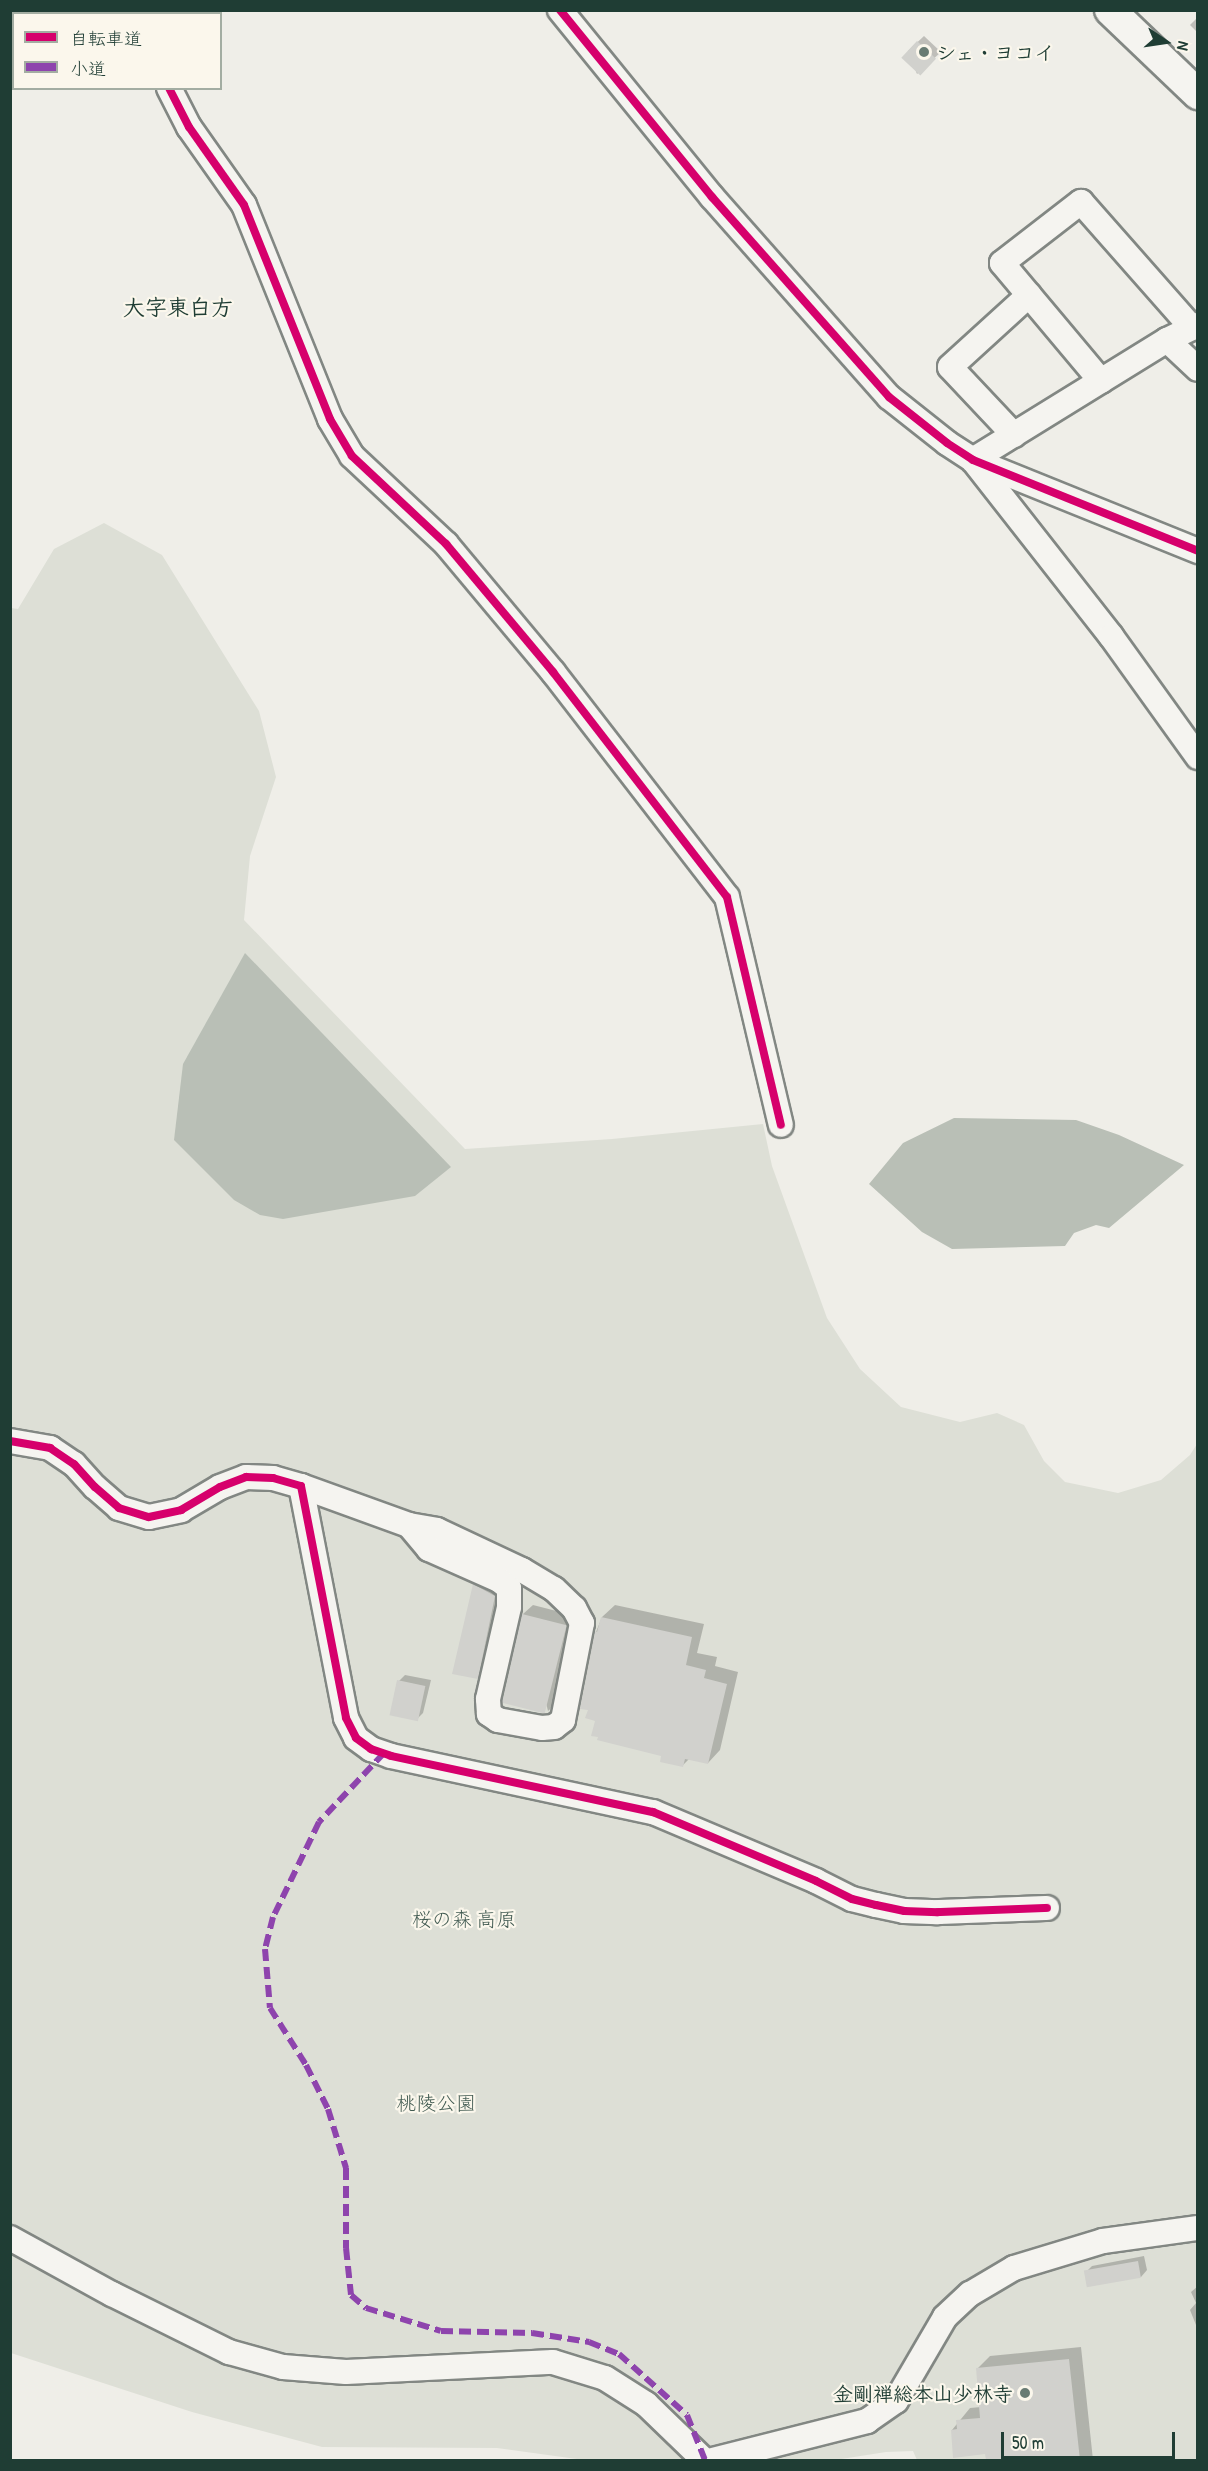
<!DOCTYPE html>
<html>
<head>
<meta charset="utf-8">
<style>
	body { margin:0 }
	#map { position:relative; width:1208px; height:2471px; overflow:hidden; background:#efeee8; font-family:"Patrick Hand","Klee One",sans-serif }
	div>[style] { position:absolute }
	.green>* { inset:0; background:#dddfd6 }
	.water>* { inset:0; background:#b9bfb6 }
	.shadow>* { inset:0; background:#0003 }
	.building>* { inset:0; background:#d1d1cd; transform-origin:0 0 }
	.roads { filter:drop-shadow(2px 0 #828783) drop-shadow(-2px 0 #828783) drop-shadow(0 2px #828783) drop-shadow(0 -2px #828783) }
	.minor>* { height:24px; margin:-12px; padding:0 12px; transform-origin:12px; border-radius:12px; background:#f5f4f0 }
	.major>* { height:30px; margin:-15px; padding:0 15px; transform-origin:15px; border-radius:15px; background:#f5f4f0 }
	.quiet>* { height:6px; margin-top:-3px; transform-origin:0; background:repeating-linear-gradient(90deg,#8e44ad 0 12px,transparent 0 18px) }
	.cycleway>* { height:8px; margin:-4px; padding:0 4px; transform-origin:4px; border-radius:4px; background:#d6006c }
	.dots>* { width:16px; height:16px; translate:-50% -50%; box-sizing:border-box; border:3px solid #fbf7ec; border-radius:50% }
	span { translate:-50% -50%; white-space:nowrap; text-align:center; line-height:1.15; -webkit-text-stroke:4.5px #fbf7ec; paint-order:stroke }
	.poi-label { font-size:20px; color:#1f3d34; font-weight:700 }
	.left { translate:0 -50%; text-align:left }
	.right { translate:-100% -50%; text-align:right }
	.park-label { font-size:20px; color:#425b52 }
	.quarter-label { font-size:22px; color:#1f3d34; font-weight:700 }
	.frame { position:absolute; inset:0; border:12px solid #1f3d34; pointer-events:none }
	.legend { position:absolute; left:12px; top:12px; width:210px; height:78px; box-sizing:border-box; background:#fbf7ec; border:2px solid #a3ada2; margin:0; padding:8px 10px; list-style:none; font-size:18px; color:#1f3d34 }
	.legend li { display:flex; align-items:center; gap:12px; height:30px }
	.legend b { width:30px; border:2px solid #a3ada2 }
	.north { position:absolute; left:1136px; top:12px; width:60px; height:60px; -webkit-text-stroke:4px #fbf7ec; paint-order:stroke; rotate:103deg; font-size:16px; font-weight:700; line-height:24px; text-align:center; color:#1f3d34 }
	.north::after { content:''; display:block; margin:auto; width:21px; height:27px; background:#1f3d34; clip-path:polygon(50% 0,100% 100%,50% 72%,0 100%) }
	.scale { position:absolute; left:1001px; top:2432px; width:174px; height:27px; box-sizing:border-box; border:3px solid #1f3d34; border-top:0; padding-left:8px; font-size:18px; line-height:21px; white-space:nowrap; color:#1f3d34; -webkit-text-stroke:4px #fbf7ec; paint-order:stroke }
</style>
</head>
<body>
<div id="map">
	<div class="green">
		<i style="clip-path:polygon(104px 523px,162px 555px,259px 711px,276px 777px,250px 856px,244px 920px,465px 1149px,612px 1139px,763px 1124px,772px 1166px,827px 1318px,860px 1369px,901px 1407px,960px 1422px,997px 1413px,1024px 1425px,1044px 1461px,1065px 1482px,1118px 1493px,1161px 1480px,1190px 1455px,1197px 1444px,1197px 2460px,917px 2460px,913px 2451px,886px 2452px,835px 2460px,584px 2460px,497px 2448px,322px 2447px,192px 2412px,11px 2353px,11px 608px,18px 609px,54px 549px)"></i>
	</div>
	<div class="water">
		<i style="clip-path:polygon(245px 953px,451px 1167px,415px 1196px,283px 1219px,260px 1215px,234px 1200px,174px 1140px,183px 1064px)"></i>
		<i style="clip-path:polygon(954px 1118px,1076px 1120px,1119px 1135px,1184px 1165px,1109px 1228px,1096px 1225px,1074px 1233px,1065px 1246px,952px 1249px,922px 1232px,869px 1184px,903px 1143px)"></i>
	</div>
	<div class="shadow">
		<i style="clip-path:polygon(1198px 17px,1198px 33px,1190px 25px)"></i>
		<i style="clip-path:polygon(924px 36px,941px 52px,917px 74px,908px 51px)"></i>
		<i style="clip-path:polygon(484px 1576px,504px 1586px,487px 1668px,477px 1678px,475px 1585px)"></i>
		<i style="clip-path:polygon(533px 1605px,576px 1616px,558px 1702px,548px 1711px,523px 1614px)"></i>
		<i style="clip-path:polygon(615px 1605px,704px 1624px,697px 1653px,717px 1657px,715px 1666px,738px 1672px,720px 1750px,708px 1763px,689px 1759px,683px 1765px,597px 1719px,596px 1632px,602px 1617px)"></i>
		<i style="clip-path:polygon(405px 1675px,431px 1680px,423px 1713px,417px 1719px,399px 1681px)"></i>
		<i style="clip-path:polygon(1144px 2256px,1147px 2270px,1141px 2277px,1086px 2272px,1092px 2266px)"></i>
		<i style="clip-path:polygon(1198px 2286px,1198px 2330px,1190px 2310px,1196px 2303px,1191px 2292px)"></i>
		<i style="clip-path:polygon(1081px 2347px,1093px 2460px,987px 2460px,986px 2453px,952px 2430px,970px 2408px,981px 2407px,978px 2368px,990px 2356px)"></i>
	</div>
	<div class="building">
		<i style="left:917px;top:41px;width:26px;height:23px;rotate:43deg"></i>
		<i style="clip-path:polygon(473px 1584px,495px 1596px,478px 1679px,452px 1674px)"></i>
		<i style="left:522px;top:1614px;width:46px;height:91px;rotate:14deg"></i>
		<i style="clip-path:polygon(601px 1617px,692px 1637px,686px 1665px,706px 1670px,704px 1678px,727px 1684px,708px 1764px,685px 1759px,683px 1767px,660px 1762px,661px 1756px,597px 1740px,598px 1737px,591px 1736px,595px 1721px,585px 1718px,588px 1710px,580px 1709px,595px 1631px,597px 1632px)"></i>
		<i style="left:397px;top:1680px;width:29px;height:36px;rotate:12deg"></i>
		<i style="left:1138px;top:2261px;width:17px;height:55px;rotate:80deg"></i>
		<i style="clip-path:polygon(1069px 2359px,1080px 2460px,986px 2460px,985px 2454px,953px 2458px,951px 2430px,957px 2429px,956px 2420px,980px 2418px,976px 2368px)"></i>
	</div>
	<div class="roads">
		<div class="minor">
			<i style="left:130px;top:10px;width:4px;rotate:76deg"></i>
			<i style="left:560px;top:10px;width:241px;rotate:50.9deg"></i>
			<i style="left:712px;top:197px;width:267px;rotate:48.5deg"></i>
			<i style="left:889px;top:397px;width:74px;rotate:38.4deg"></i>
			<i style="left:947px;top:443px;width:31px;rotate:33deg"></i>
			<i style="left:973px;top:460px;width:243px;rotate:22deg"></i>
			<i style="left:30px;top:14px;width:4px;rotate:-63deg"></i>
			<i style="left:10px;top:50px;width:6px;rotate:-51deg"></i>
			<i style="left:169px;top:88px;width:44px;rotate:62.9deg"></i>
			<i style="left:189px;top:127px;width:95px;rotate:54.8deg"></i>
			<i style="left:244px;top:205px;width:231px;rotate:68.1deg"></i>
			<i style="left:330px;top:419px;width:43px;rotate:59.3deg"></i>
			<i style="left:352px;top:456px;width:129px;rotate:43.1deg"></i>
			<i style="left:446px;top:544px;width:167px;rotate:50.1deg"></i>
			<i style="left:553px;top:672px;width:284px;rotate:52.3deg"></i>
			<i style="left:727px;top:897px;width:234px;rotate:76.7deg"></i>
			<i style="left:1198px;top:325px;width:34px;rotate:154deg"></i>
			<i style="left:1167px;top:340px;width:228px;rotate:148.3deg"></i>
			<i style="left:973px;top:460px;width:224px;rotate:51.9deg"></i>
			<i style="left:1111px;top:636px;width:149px;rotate:54.3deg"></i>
			<i style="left:1167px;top:340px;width:42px;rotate:43.1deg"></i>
			<i style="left:1101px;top:381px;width:154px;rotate:-130deg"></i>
			<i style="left:1002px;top:263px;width:100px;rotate:-37.7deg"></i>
			<i style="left:1081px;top:202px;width:168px;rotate:48.6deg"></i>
			<i style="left:1014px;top:435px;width:93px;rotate:-133.3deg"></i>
			<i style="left:950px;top:367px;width:107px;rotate:-42.3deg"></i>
			<i style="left:10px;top:1441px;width:41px;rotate:9.9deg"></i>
			<i style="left:50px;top:1448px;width:29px;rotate:34deg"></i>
			<i style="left:74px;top:1464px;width:31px;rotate:48deg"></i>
			<i style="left:95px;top:1487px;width:32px;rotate:41deg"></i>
			<i style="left:119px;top:1508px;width:31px;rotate:17deg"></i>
			<i style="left:149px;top:1517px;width:33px;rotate:-12deg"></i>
			<i style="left:181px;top:1510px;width:45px;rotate:-30.5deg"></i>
			<i style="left:220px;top:1487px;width:28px;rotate:-21deg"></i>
			<i style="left:246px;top:1477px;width:27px;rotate:2deg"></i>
			<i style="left:273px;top:1478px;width:29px;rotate:16deg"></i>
			<i style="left:301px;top:1486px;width:236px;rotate:79deg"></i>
			<i style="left:346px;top:1718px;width:22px;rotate:63deg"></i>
			<i style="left:356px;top:1738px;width:19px;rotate:36deg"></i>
			<i style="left:371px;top:1749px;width:21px;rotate:19deg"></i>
			<i style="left:391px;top:1756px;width:268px;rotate:12.1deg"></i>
			<i style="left:653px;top:1812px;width:177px;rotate:22.9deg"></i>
			<i style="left:816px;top:1881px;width:40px;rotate:26.6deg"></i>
			<i style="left:852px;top:1899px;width:25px;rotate:14deg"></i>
			<i style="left:876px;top:1905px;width:29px;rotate:12deg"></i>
			<i style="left:904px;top:1911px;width:34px;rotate:2deg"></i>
			<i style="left:938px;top:1912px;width:109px;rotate:-2.1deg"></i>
			<i style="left:301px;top:1486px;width:115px;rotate:19.9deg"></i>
			<i style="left:409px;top:1525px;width:28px;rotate:10deg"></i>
			<i style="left:437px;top:1530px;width:94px;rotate:25.2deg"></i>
			<i style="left:522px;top:1570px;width:37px;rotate:31deg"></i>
			<i style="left:554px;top:1589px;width:28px;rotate:44deg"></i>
			<i style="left:574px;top:1608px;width:17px;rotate:62deg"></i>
			<i style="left:582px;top:1623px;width:99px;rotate:101.1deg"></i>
			<i style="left:563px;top:1720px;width:11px;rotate:142deg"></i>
			<i style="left:554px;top:1727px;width:12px;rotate:175deg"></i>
			<i style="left:542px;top:1728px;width:45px;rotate:-169.7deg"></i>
			<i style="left:498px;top:1720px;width:11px;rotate:-146deg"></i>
			<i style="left:489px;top:1714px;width:15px;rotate:-94deg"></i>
			<i style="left:488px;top:1699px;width:94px;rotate:-77.1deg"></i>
			<i style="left:509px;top:1607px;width:19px;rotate:-90deg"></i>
			<i style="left:509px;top:1588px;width:13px;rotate:-141deg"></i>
			<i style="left:499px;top:1580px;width:77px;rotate:-156.1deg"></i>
			<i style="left:429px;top:1549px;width:31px;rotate:-130deg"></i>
			<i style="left:10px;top:2238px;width:116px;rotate:28.8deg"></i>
			<i style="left:112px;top:2294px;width:131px;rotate:26.4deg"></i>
			<i style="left:229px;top:2352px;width:56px;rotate:15.5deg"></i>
			<i style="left:283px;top:2367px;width:63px;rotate:4.5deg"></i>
			<i style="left:346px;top:2372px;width:207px;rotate:-2.8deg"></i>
			<i style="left:553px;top:2362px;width:54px;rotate:17.1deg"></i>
			<i style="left:605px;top:2378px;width:49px;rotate:32.4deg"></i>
			<i style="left:646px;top:2404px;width:81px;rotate:44deg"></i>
			<i style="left:713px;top:2460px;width:159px;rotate:-14.2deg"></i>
			<i style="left:867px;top:2421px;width:35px;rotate:-35deg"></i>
			<i style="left:896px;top:2401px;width:97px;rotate:-59.7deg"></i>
			<i style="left:945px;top:2317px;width:34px;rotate:-43deg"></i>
			<i style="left:970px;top:2294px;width:51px;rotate:-30.6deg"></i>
			<i style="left:1014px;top:2268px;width:93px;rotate:-16.9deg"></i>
			<i style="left:1103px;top:2241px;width:96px;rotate:-7.8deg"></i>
		</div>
		<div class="major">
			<i style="left:1110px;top:10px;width:122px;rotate:43.7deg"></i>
		</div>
	</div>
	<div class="quiet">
		<i style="left:384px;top:1753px;width:95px;rotate:133.3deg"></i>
		<i style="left:319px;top:1822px;width:106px;rotate:115.8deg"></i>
		<i style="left:273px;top:1917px;width:33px;rotate:104deg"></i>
		<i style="left:265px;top:1949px;width:59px;rotate:85.2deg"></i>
		<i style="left:270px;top:2008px;width:67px;rotate:57.7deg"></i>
		<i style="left:306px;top:2065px;width:49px;rotate:63.4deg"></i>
		<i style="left:328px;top:2109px;width:62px;rotate:73deg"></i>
		<i style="left:346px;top:2168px;width:80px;rotate:90deg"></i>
		<i style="left:346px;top:2248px;width:47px;rotate:83.9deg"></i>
		<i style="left:351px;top:2295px;width:20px;rotate:41deg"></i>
		<i style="left:366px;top:2308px;width:78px;rotate:17deg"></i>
		<i style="left:441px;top:2331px;width:91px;rotate:1.3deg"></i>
		<i style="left:532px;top:2333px;width:58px;rotate:9deg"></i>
		<i style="left:589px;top:2342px;width:32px;rotate:22deg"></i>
		<i style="left:619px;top:2354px;width:91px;rotate:41.9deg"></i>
		<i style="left:687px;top:2415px;width:48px;rotate:68.2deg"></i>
	</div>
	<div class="cycleway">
		<i style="left:560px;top:10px;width:241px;rotate:50.9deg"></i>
		<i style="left:712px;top:197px;width:267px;rotate:48.5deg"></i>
		<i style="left:889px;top:397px;width:74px;rotate:38.4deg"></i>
		<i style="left:947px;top:443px;width:31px;rotate:33deg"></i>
		<i style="left:973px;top:460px;width:243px;rotate:22deg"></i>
		<i style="left:169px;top:88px;width:44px;rotate:62.9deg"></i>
		<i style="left:189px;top:127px;width:95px;rotate:54.8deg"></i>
		<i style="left:244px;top:205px;width:231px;rotate:68.1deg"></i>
		<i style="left:330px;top:419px;width:43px;rotate:59.3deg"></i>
		<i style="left:352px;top:456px;width:129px;rotate:43.1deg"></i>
		<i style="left:446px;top:544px;width:167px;rotate:50.1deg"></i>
		<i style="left:553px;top:672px;width:284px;rotate:52.3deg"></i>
		<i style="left:727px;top:897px;width:234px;rotate:76.7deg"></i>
		<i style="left:10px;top:1441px;width:41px;rotate:9.9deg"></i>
		<i style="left:50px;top:1448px;width:29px;rotate:34deg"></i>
		<i style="left:74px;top:1464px;width:31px;rotate:48deg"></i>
		<i style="left:95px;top:1487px;width:32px;rotate:41deg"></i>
		<i style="left:119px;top:1508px;width:31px;rotate:17deg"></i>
		<i style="left:149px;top:1517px;width:33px;rotate:-12deg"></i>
		<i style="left:181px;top:1510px;width:45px;rotate:-30.5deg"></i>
		<i style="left:220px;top:1487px;width:28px;rotate:-21deg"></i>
		<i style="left:246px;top:1477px;width:27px;rotate:2deg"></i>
		<i style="left:273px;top:1478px;width:29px;rotate:16deg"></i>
		<i style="left:301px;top:1486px;width:236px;rotate:79deg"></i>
		<i style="left:346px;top:1718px;width:22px;rotate:63deg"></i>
		<i style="left:356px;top:1738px;width:19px;rotate:36deg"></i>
		<i style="left:371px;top:1749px;width:21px;rotate:19deg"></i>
		<i style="left:391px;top:1756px;width:268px;rotate:12.1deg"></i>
		<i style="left:653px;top:1812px;width:177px;rotate:22.9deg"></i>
		<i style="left:816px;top:1881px;width:40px;rotate:26.6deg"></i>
		<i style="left:852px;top:1899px;width:25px;rotate:14deg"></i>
		<i style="left:876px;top:1905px;width:29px;rotate:12deg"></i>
		<i style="left:904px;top:1911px;width:34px;rotate:2deg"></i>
		<i style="left:938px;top:1912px;width:109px;rotate:-2.1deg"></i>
	</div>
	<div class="dots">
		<i style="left:924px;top:52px;background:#687b73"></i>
		<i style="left:1025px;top:2393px;background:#687b73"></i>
	</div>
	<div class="poi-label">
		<span class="left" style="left:936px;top:52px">シェ・ヨコイ</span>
		<span class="right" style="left:1013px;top:2393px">金剛禅総本山少林寺</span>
	</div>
	<div class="park-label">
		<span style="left:464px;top:1918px">桜の森 高原</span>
		<span style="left:436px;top:2102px">桃陵公園</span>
	</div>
	<div class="quarter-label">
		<span style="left:178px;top:308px">大字東白方</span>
	</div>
	<div class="frame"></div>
	<ul class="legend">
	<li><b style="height:8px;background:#d6006c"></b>自転車道</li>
	<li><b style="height:8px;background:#8e44ad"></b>小道</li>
	</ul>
	<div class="north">N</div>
	<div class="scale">50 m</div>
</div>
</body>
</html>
